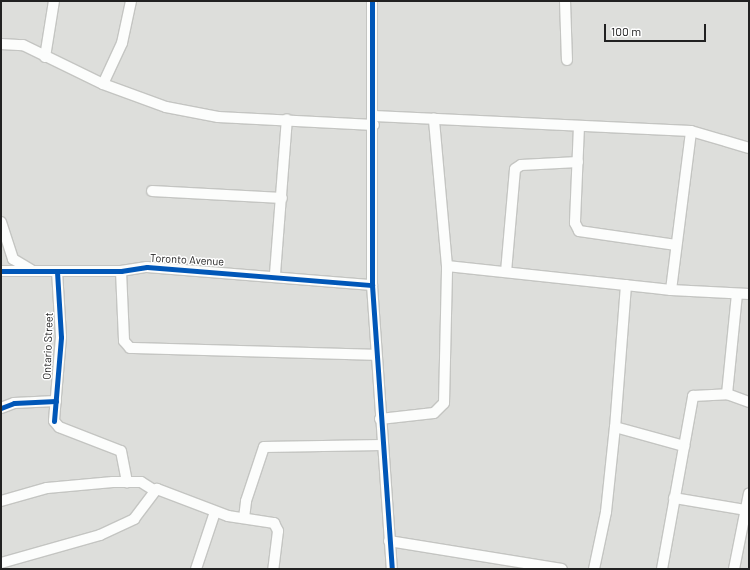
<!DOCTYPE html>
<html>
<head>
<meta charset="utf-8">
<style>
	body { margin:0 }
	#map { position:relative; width:750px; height:570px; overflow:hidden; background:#edefea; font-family:Barlow,sans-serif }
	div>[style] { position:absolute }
	.residential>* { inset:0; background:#dddedb; transform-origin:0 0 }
	.roads { filter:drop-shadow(1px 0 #c4c5c2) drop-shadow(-1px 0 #c4c5c2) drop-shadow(0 1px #c4c5c2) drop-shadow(0 -1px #c4c5c2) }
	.minor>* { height:10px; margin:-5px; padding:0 5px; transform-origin:5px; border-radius:5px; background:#fcfdfc }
	.cycleway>* { height:5px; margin:-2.5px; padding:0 2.5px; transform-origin:2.5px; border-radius:2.5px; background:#0057b8 }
	span { translate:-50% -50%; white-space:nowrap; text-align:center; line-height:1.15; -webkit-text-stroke:3px #fff; paint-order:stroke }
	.street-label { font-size:11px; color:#212121 }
	.frame { position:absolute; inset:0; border:2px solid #212121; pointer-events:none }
	.scale { position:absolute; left:604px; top:24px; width:102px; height:18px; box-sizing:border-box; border:2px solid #212121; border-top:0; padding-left:5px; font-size:12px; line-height:14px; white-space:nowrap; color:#212121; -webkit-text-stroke:3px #fff; paint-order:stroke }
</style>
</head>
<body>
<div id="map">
	<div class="residential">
		<i style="left:1px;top:1px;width:748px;height:568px"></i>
	</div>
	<div class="roads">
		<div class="minor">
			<i style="left:372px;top:1px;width:284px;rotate:90deg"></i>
			<i style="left:372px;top:285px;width:285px;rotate:86deg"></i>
			<i style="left:565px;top:1px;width:59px;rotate:88.1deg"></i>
			<i style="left:1px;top:44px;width:22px;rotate:3deg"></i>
			<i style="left:23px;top:45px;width:89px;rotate:26deg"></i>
			<i style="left:103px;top:84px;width:67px;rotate:20.1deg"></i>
			<i style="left:166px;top:107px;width:53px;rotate:10.9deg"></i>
			<i style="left:218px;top:117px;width:156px;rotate:2.9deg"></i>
			<i style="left:45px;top:57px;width:57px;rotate:-80.9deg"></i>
			<i style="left:103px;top:84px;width:45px;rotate:-65.1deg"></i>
			<i style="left:122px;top:43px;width:43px;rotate:-77.9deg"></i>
			<i style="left:374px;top:116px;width:317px;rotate:2.7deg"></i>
			<i style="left:691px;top:131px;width:60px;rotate:16.3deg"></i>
			<i style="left:579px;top:126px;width:97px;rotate:92.4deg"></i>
			<i style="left:575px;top:223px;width:9px;rotate:63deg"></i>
			<i style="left:579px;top:231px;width:98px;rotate:8.2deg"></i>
			<i style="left:152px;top:191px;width:130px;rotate:3.1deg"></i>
			<i style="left:1px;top:222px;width:39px;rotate:72deg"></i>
			<i style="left:13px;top:259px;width:21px;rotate:31deg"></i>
			<i style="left:447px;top:266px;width:225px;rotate:6.1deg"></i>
			<i style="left:671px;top:290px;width:78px;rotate:2.9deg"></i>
			<i style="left:1px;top:271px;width:120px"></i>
			<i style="left:121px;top:271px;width:26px;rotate:-9deg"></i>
			<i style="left:147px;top:267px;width:226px;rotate:4.6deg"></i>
			<i style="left:57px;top:271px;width:66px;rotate:86.5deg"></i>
			<i style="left:61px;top:337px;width:84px;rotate:94.8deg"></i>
			<i style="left:54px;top:421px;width:8px;rotate:50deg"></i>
			<i style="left:59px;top:427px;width:66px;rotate:21.2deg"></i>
			<i style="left:121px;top:451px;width:32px;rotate:79deg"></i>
			<i style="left:121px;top:271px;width:70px;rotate:87.5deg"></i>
			<i style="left:124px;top:341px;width:9px;rotate:49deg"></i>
			<i style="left:130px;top:348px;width:246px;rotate:1.6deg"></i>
			<i style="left:506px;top:272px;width:103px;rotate:-85deg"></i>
			<i style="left:515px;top:169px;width:7px;rotate:-34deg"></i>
			<i style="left:521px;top:165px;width:57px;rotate:-3deg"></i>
			<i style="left:275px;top:274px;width:155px;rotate:-85.6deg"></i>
			<i style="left:626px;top:285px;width:142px;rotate:94.4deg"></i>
			<i style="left:615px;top:427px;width:72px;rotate:15.4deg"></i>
			<i style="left:671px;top:290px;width:160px;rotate:-82.8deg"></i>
			<i style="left:727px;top:394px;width:100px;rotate:-84.3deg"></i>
			<i style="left:1px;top:408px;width:14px;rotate:-21deg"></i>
			<i style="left:14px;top:403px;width:42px;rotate:-2.7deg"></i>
			<i style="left:380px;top:419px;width:54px;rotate:-6.3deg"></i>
			<i style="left:434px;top:413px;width:14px;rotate:-45deg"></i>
			<i style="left:444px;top:403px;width:137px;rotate:-88.7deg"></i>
			<i style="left:447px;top:266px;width:148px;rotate:-95.1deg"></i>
			<i style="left:674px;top:498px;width:73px;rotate:9.5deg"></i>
			<i style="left:1px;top:501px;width:48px;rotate:-15.8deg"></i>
			<i style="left:47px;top:488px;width:66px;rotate:-5.2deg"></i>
			<i style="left:113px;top:482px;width:28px"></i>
			<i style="left:141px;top:482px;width:15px;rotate:32deg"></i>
			<i style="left:244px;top:518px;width:17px;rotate:-83deg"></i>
			<i style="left:246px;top:501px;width:57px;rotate:-71.6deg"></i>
			<i style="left:264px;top:447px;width:118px;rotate:-1deg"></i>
			<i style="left:389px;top:541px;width:175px;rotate:9.2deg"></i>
			<i style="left:1px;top:563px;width:103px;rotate:-15.8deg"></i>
			<i style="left:100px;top:535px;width:38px;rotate:-25deg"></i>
			<i style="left:134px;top:519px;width:38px;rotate:-53deg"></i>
			<i style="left:157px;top:489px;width:76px;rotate:20.8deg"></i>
			<i style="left:228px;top:516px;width:47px;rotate:8.7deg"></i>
			<i style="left:274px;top:523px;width:9px;rotate:63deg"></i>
			<i style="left:278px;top:531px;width:38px;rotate:97deg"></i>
			<i style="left:196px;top:569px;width:60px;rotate:-71.6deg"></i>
			<i style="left:594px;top:569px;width:58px;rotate:-78.1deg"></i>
			<i style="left:606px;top:512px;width:85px;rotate:-84deg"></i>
			<i style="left:662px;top:569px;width:176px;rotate:-79.8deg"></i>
			<i style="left:693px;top:396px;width:34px;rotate:-3deg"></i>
			<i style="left:727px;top:394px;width:23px;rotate:20deg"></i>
			<i style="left:734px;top:569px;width:77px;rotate:-78.8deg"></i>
		</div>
	</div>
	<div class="cycleway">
		<i style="left:372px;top:1px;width:284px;rotate:90deg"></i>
		<i style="left:372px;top:285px;width:285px;rotate:86deg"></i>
		<i style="left:1px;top:271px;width:120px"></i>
		<i style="left:121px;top:271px;width:26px;rotate:-9deg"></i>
		<i style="left:147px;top:267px;width:226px;rotate:4.6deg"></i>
		<i style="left:1px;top:408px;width:14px;rotate:-21deg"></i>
		<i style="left:14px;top:403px;width:42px;rotate:-2.7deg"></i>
		<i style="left:54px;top:421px;width:84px;rotate:-85.2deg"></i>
		<i style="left:61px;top:337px;width:66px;rotate:-93.5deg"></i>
	</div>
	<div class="street-label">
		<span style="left:187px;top:260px;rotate:3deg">Toronto Avenue</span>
		<span style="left:48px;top:346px;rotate:-88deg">Ontario Street</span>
	</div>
	<div class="frame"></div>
	<div class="scale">100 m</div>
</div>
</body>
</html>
